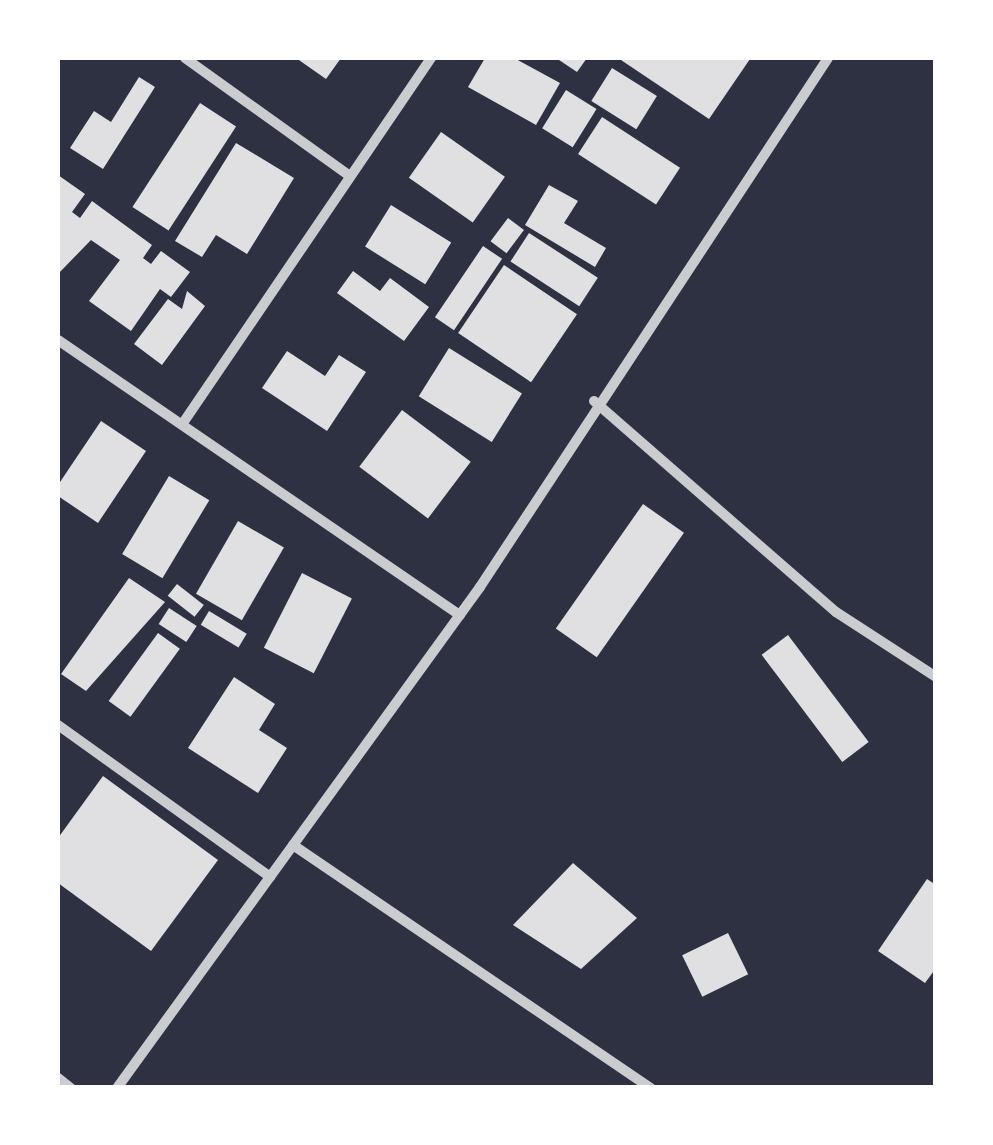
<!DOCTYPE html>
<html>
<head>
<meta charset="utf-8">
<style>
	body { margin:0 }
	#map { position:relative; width:993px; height:1145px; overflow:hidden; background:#2d3142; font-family:"Archivo Narrow",sans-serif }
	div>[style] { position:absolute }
	.building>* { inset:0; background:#e0e0e3; transform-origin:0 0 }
	.minor>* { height:10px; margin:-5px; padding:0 5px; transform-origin:5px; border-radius:5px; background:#caccd0 }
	span { translate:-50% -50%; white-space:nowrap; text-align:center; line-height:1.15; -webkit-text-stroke:8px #fff; paint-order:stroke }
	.frame { position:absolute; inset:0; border:60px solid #fff; pointer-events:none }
</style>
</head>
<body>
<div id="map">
	<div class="building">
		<i style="clip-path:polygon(296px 58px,341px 58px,326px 79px)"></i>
		<i style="clip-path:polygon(485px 58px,514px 58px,560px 83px,536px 125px,468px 87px)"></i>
		<i style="clip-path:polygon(556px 58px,587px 58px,577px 72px)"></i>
		<i style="clip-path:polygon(618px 58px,747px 58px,750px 59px,709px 119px)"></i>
		<i style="left:612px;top:68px;width:53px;height:39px;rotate:32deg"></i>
		<i style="clip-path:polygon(139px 77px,155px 87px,103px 169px,70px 148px,94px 111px,111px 122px)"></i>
		<i style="left:566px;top:90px;width:36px;height:45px;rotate:32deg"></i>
		<i style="left:200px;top:103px;width:43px;height:124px;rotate:33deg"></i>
		<i style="left:602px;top:117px;width:93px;height:44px;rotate:33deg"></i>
		<i style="left:441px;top:132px;width:78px;height:56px;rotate:35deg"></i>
		<i style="clip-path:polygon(236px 143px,294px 178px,247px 254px,216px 235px,202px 257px,175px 241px)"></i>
		<i style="clip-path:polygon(58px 175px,85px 194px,72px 212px,80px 218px,92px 201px,152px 245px,143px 258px,151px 264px,161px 251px,190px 272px,171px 297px,160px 289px,131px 331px,89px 301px,120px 260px,91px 240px,58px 274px)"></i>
		<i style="clip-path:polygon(549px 185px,578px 201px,564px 223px,606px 248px,595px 267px,525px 225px)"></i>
		<i style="left:391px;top:205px;width:71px;height:49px;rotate:32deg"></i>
		<i style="left:508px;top:218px;width:20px;height:29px;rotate:37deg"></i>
		<i style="left:529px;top:233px;width:82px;height:34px;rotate:33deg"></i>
		<i style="left:483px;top:246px;width:23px;height:86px;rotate:34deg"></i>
		<i style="left:504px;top:265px;width:88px;height:82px;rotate:34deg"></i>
		<i style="clip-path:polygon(353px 271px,380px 291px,390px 278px,429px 307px,404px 341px,337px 293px)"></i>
		<i style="clip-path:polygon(187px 291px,205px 306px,162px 365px,134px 344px,168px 299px,182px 309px)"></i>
		<i style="left:449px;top:348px;width:86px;height:57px;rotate:32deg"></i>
		<i style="clip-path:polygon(287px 351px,325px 376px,339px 355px,366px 372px,327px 431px,262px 388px)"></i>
		<i style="left:402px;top:410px;width:86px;height:71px;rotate:37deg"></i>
		<i style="clip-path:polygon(101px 421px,146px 451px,98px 523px,58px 496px,58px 485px)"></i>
		<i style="left:169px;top:476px;width:47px;height:91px;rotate:31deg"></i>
		<i style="left:643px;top:504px;width:50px;height:152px;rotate:35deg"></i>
		<i style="left:238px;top:521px;width:53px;height:84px;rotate:30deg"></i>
		<i style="left:302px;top:573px;width:56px;height:84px;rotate:27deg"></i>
		<i style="clip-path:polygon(129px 578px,165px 602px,86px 691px,61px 674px)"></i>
		<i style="left:177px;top:584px;width:34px;height:15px;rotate:38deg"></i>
		<i style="left:169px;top:608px;width:33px;height:19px;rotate:33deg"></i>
		<i style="left:209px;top:611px;width:44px;height:16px;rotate:31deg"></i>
		<i style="left:158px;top:633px;width:27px;height:84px;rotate:36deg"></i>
		<i style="left:788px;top:635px;width:134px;height:33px;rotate:53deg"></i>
		<i style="clip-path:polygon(234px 677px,275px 704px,259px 730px,287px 748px,258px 793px,188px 748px)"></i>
		<i style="clip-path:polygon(103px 776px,218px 860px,151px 951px,58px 883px,58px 838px)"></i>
		<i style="clip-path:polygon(573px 863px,637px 918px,581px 969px,513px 925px)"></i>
		<i style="clip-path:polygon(927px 879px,936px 885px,936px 968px,925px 983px,878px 951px)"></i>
		<i style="left:728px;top:933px;width:46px;height:51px;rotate:64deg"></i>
	</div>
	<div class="minor">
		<i style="left:185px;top:58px;width:203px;rotate:35.6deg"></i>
		<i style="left:58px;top:340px;width:487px;rotate:34.4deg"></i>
		<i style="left:594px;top:401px;width:321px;rotate:41.1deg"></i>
		<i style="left:836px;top:612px;width:119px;rotate:33deg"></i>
		<i style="left:183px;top:423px;width:441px;rotate:-55.8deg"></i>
		<i style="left:58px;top:725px;width:261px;rotate:35.6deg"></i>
		<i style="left:293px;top:845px;width:433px;rotate:34.2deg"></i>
		<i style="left:58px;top:1078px;width:16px;rotate:38deg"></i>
		<i style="left:117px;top:1088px;width:619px;rotate:-54.07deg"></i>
		<i style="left:480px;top:587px;width:633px;rotate:-56.66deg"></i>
	</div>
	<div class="frame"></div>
</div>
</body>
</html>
